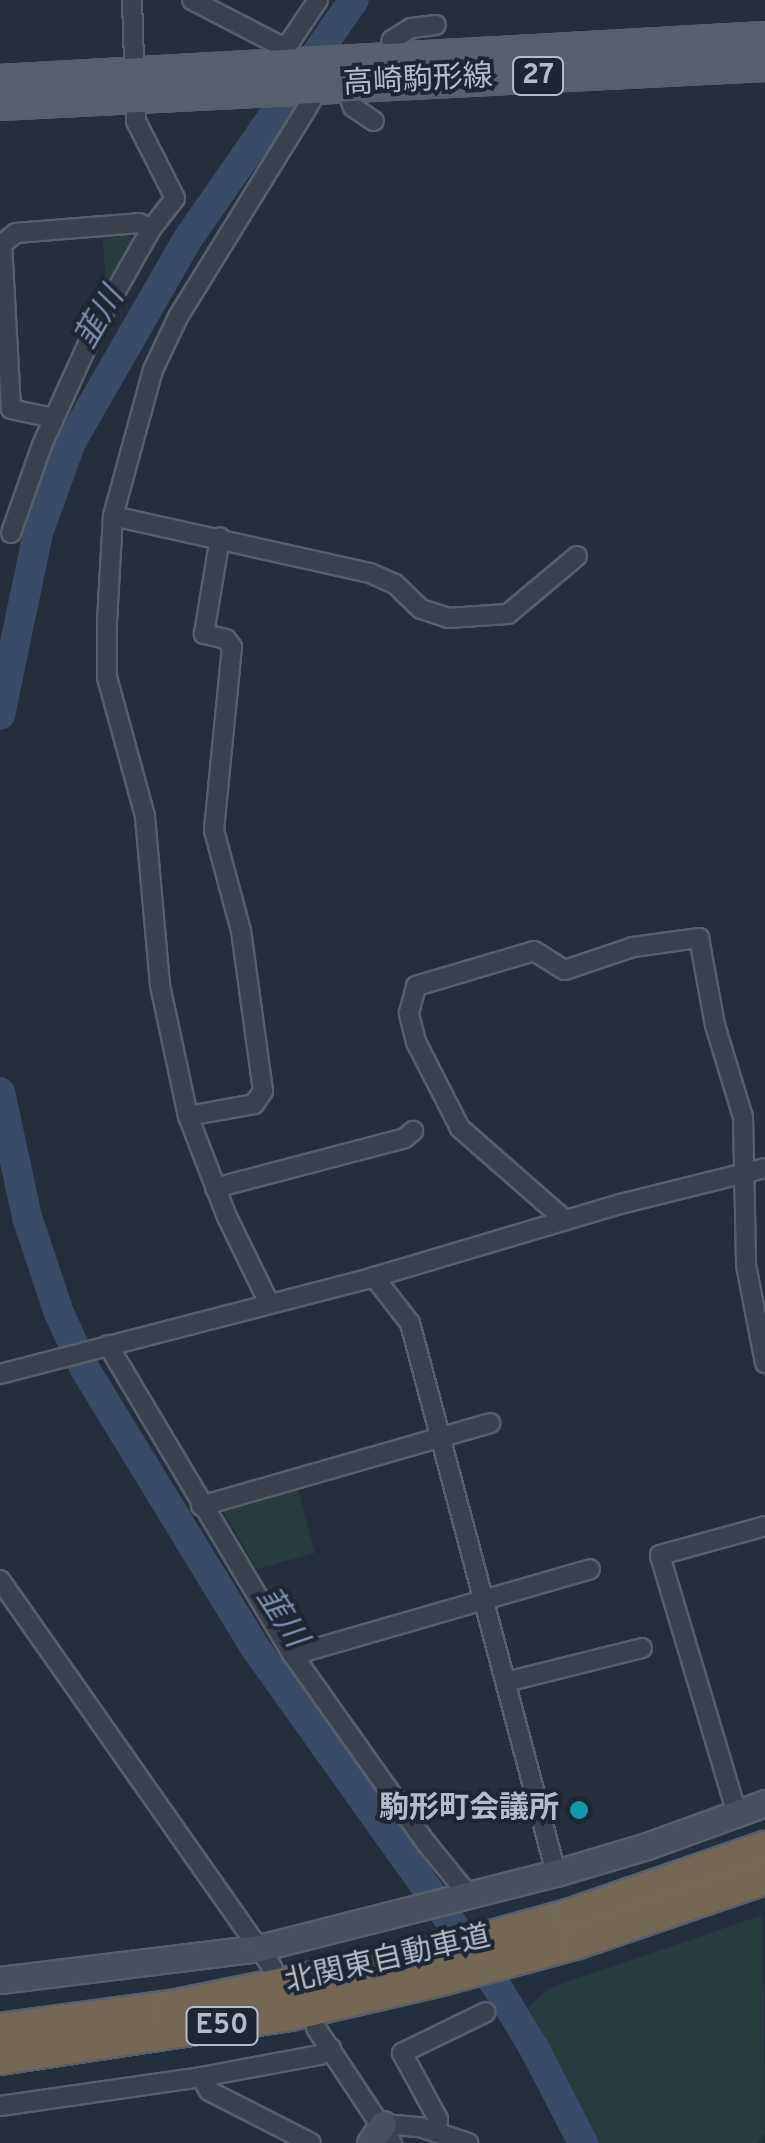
<!DOCTYPE html>
<html>
<head>
<meta charset="utf-8">
<style>
	body { margin:0 }
	#map { position:relative; width:765px; height:2143px; overflow:hidden; background:#242f3e; font-family:Overpass,"Noto Sans JP",sans-serif }
	div>[style] { position:absolute }
	.green>* { inset:0; background:#263c3f }
	.river>* { height:30px; margin:-15px; padding:0 15px; transform-origin:15px; border-radius:15px; background:#394c67 }
	.roads { filter:drop-shadow(2px 0 #565f6c) drop-shadow(-2px 0 #565f6c) drop-shadow(0 2px #565f6c) drop-shadow(0 -2px #565f6c) }
	.street>* { height:18px; margin:-9px; padding:0 9px; transform-origin:9px; border-radius:9px; background:#38414e }
	.secondary>* { height:25px; margin:-12.5px; padding:0 12.5px; transform-origin:12.5px; border-radius:12.5px; background:#465061 }
	.primary>* { height:30px; margin:-15px; padding:0 15px; transform-origin:15px; border-radius:15px; background:#56606e }
	.highway>* { height:32px; margin:-16px; padding:0 16px; transform-origin:16px; border-radius:16px; background:#746855 }
	.dots>* { width:28px; height:28px; translate:-50% -50%; box-sizing:border-box; border:5px solid #1d2633; border-radius:50% }
	span { translate:-50% -50%; white-space:nowrap; text-align:center; line-height:1.15; -webkit-text-stroke:8px #1d2633; paint-order:stroke }
	.shield-label span { padding:2px 8px; background:#1d2633; border:2px solid; border-radius:8px; -webkit-text-stroke-width:0 }
	.shield-label { font-size:28px; color:#b4bcc9; font-weight:700 }
	.street-label { font-size:30px; color:#b4bcc9 }
	.poi-label { font-size:30px; color:#b4bcc9; font-weight:700 }
	.right { translate:-100% -50%; text-align:right }
	.water-label { font-size:32px; color:#7c92b1; font-style:italic }
</style>
</head>
<body>
<div id="map">
	<div class="green">
		<i style="clip-path:polygon(128px 231px,135px 242px,107px 291px,102px 233px)"></i>
		<i style="clip-path:polygon(296px 1482px,315px 1553px,257px 1569px,219px 1505px)"></i>
		<i style="clip-path:polygon(763px 1915px,765px 2134px,758px 2143px,596px 2143px,528px 2008px,549px 1988px)"></i>
	</div>
	<div class="river">
		<i style="left:0;top:715px;width:186px;rotate:-78.2deg"></i>
		<i style="left:38px;top:533px;width:97px;rotate:-70.1deg"></i>
		<i style="left:71px;top:442px;width:233px;rotate:-60.1deg"></i>
		<i style="left:187px;top:240px;width:292px;rotate:-55.2deg"></i>
		<i style="left:0;top:1092px;width:128px;rotate:77.8deg"></i>
		<i style="left:27px;top:1217px;width:101px;rotate:71.6deg"></i>
		<i style="left:59px;top:1313px;width:62px;rotate:65.1deg"></i>
		<i style="left:85px;top:1369px;width:324px;rotate:58.6deg"></i>
		<i style="left:254px;top:1646px;width:413px;rotate:54.5deg"></i>
		<i style="left:494px;top:1982px;width:77px;rotate:58.8deg"></i>
		<i style="left:534px;top:2048px;width:107px;rotate:62.7deg"></i>
	</div>
	<div class="roads">
		<div class="street">
			<i style="left:192px;top:0;width:105px;rotate:27.3deg"></i>
			<i style="left:389px;top:58px;width:18px;rotate:-81deg"></i>
			<i style="left:392px;top:40px;width:22px;rotate:-32deg"></i>
			<i style="left:411px;top:28px;width:25px;rotate:-7deg"></i>
			<i style="left:285px;top:71px;width:16px;rotate:-104deg"></i>
			<i style="left:281px;top:55px;width:66px;rotate:-56.1deg"></i>
			<i style="left:343px;top:81px;width:28px;rotate:69deg"></i>
			<i style="left:353px;top:107px;width:25px;rotate:34deg"></i>
			<i style="left:53px;top:418px;width:43px;rotate:-167.9deg"></i>
			<i style="left:11px;top:409px;width:165px;rotate:-93.1deg"></i>
			<i style="left:2px;top:244px;width:18px;rotate:-38deg"></i>
			<i style="left:16px;top:233px;width:123px;rotate:-4.6deg"></i>
			<i style="left:139px;top:223px;width:13px;rotate:27deg"></i>
			<i style="left:113px;top:516px;width:263px;rotate:12.5deg"></i>
			<i style="left:370px;top:573px;width:27px;rotate:24deg"></i>
			<i style="left:395px;top:584px;width:36px;rotate:44deg"></i>
			<i style="left:421px;top:609px;width:28px;rotate:18deg"></i>
			<i style="left:448px;top:618px;width:60px;rotate:-3.8deg"></i>
			<i style="left:508px;top:614px;width:90px;rotate:-40deg"></i>
			<i style="left:11px;top:533px;width:93px;rotate:-70.6deg"></i>
			<i style="left:42px;top:445px;width:131px;rotate:-65.6deg"></i>
			<i style="left:96px;top:326px;width:112px;rotate:-60.4deg"></i>
			<i style="left:151px;top:229px;width:39px;rotate:-52deg"></i>
			<i style="left:175px;top:198px;width:86px;rotate:-116.9deg"></i>
			<i style="left:136px;top:121px;width:121px;rotate:-91.9deg"></i>
			<i style="left:188px;top:1116px;width:67px;rotate:-10.3deg"></i>
			<i style="left:254px;top:1104px;width:16px;rotate:-55deg"></i>
			<i style="left:263px;top:1091px;width:162px;rotate:-97.8deg"></i>
			<i style="left:241px;top:931px;width:105px;rotate:-105deg"></i>
			<i style="left:214px;top:830px;width:184px;rotate:-84.4deg"></i>
			<i style="left:232px;top:647px;width:10px;rotate:-127deg"></i>
			<i style="left:226px;top:639px;width:23px;rotate:-167deg"></i>
			<i style="left:204px;top:634px;width:98px;rotate:-80.6deg"></i>
			<i style="left:215px;top:1188px;width:196px;rotate:-14.7deg"></i>
			<i style="left:405px;top:1138px;width:11px;rotate:-41deg"></i>
			<i style="left:565px;top:1220px;width:140px;rotate:-138.8deg"></i>
			<i style="left:460px;top:1128px;width:97px;rotate:-117.1deg"></i>
			<i style="left:416px;top:1042px;width:30px;rotate:-104deg"></i>
			<i style="left:409px;top:1013px;width:28px;rotate:-75deg"></i>
			<i style="left:416px;top:986px;width:123px;rotate:-16.5deg"></i>
			<i style="left:534px;top:951px;width:36px;rotate:32deg"></i>
			<i style="left:565px;top:970px;width:72px;rotate:-18.7deg"></i>
			<i style="left:633px;top:947px;width:67px;rotate:-7.8deg"></i>
			<i style="left:699px;top:938px;width:88px;rotate:79.6deg"></i>
			<i style="left:715px;top:1025px;width:96px;rotate:73.1deg"></i>
			<i style="left:743px;top:1117px;width:148px;rotate:88.8deg"></i>
			<i style="left:746px;top:1265px;width:100px;rotate:79deg"></i>
			<i style="left:374px;top:1277px;width:58px;rotate:52deg"></i>
			<i style="left:410px;top:1323px;width:569px;rotate:75.13deg"></i>
			<i style="left:268px;top:1301px;width:93px;rotate:-116deg"></i>
			<i style="left:227px;top:1217px;width:108px;rotate:-111.1deg"></i>
			<i style="left:188px;top:1116px;width:134px;rotate:-102.1deg"></i>
			<i style="left:160px;top:985px;width:170px;rotate:-95.1deg"></i>
			<i style="left:145px;top:816px;width:144px;rotate:-105.3deg"></i>
			<i style="left:107px;top:677px;width:55px;rotate:-90deg"></i>
			<i style="left:107px;top:622px;width:106px;rotate:-86.8deg"></i>
			<i style="left:113px;top:516px;width:151px;rotate:-74.7deg"></i>
			<i style="left:153px;top:370px;width:59px;rotate:-64.7deg"></i>
			<i style="left:178px;top:317px;width:240px;rotate:-58.3deg"></i>
			<i style="left:304px;top:113px;width:16px;rotate:-60deg"></i>
			<i style="left:312px;top:99px;width:12px;rotate:-90deg"></i>
			<i style="left:108px;top:1345px;width:361px;rotate:59.2deg"></i>
			<i style="left:293px;top:1655px;width:232px;rotate:54.7deg"></i>
			<i style="left:427px;top:1844px;width:68px;rotate:50.9deg"></i>
			<i style="left:0;top:1374px;width:386px;rotate:-14.5deg"></i>
			<i style="left:374px;top:1277px;width:257px;rotate:-16.5deg"></i>
			<i style="left:620px;top:1204px;width:149px;rotate:-13.9deg"></i>
			<i style="left:201px;top:1506px;width:301px;rotate:-16deg"></i>
			<i style="left:0;top:1580px;width:474px;rotate:54.9deg"></i>
			<i style="left:293px;top:1655px;width:309px;rotate:-16.1deg"></i>
			<i style="left:506px;top:1682px;width:140px;rotate:-14deg"></i>
			<i style="left:737px;top:1814px;width:270px;rotate:-106.6deg"></i>
			<i style="left:660px;top:1555px;width:109px;rotate:-15.4deg"></i>
			<i style="left:316px;top:2028px;width:138px;rotate:56.5deg"></i>
			<i style="left:201px;top:2077px;width:16px;rotate:60deg"></i>
			<i style="left:209px;top:2091px;width:114px;rotate:27deg"></i>
			<i style="left:0;top:2106px;width:203px;rotate:-8.2deg"></i>
			<i style="left:201px;top:2077px;width:121px;rotate:-10.5deg"></i>
			<i style="left:320px;top:2055px;width:13px;rotate:-32deg"></i>
			<i style="left:383px;top:2124px;width:37px;rotate:5deg"></i>
			<i style="left:420px;top:2127px;width:51px;rotate:18.4deg"></i>
			<i style="left:436px;top:2132px;width:13px;rotate:-81deg"></i>
			<i style="left:438px;top:2119px;width:75px;rotate:-118.6deg"></i>
			<i style="left:402px;top:2053px;width:93px;rotate:-26deg"></i>
		</div>
		<div class="secondary">
			<i style="left:0;top:1980px;width:261px;rotate:-7deg"></i>
			<i style="left:259px;top:1948px;width:306px;rotate:-14.2deg"></i>
			<i style="left:556px;top:1873px;width:95px;rotate:-16.5deg"></i>
			<i style="left:647px;top:1846px;width:126px;rotate:-20deg"></i>
			<i style="left:370px;top:2143px;width:23px;rotate:-56deg"></i>
		</div>
		<div class="primary">
			<i style="left:0;top:81px;width:766px;rotate:-3.22deg"></i>
			<i style="left:0;top:104px;width:766px;rotate:-2.92deg"></i>
		</div>
		<div class="highway">
			<i style="left:0;top:2030px;width:173px;rotate:-7.7deg"></i>
			<i style="left:171px;top:2007px;width:256px;rotate:-11.5deg"></i>
			<i style="left:422px;top:1956px;width:155px;rotate:-15.4deg"></i>
			<i style="left:571px;top:1915px;width:205px;rotate:-19.1deg"></i>
			<i style="left:0;top:2058px;width:294px;rotate:-8.6deg"></i>
			<i style="left:291px;top:2014px;width:154px;rotate:-13.1deg"></i>
			<i style="left:441px;top:1979px;width:142px;rotate:-15.1deg"></i>
			<i style="left:578px;top:1942px;width:198px;rotate:-18.9deg"></i>
		</div>
	</div>
	<div class="dots">
		<i style="left:579px;top:1810px;background:#0f9aa8"></i>
	</div>
	<div class="shield-label">
		<span style="left:538px;top:76px">27</span>
		<span style="left:222px;top:2026px">E50</span>
	</div>
	<div class="street-label">
		<span style="left:418px;top:82px;rotate:-3deg">高崎駒形線</span>
		<span style="left:388px;top:1961px;rotate:-13deg">北関東自動車道</span>
	</div>
	<div class="poi-label">
		<span class="right" style="left:559px;top:1810px">駒形町会議所</span>
	</div>
	<div class="water-label">
		<span style="left:101px;top:319px;rotate:-60deg">韮川</span>
		<span style="left:280px;top:1618px;rotate:57deg">韮川</span>
	</div>
</div>
</body>
</html>
